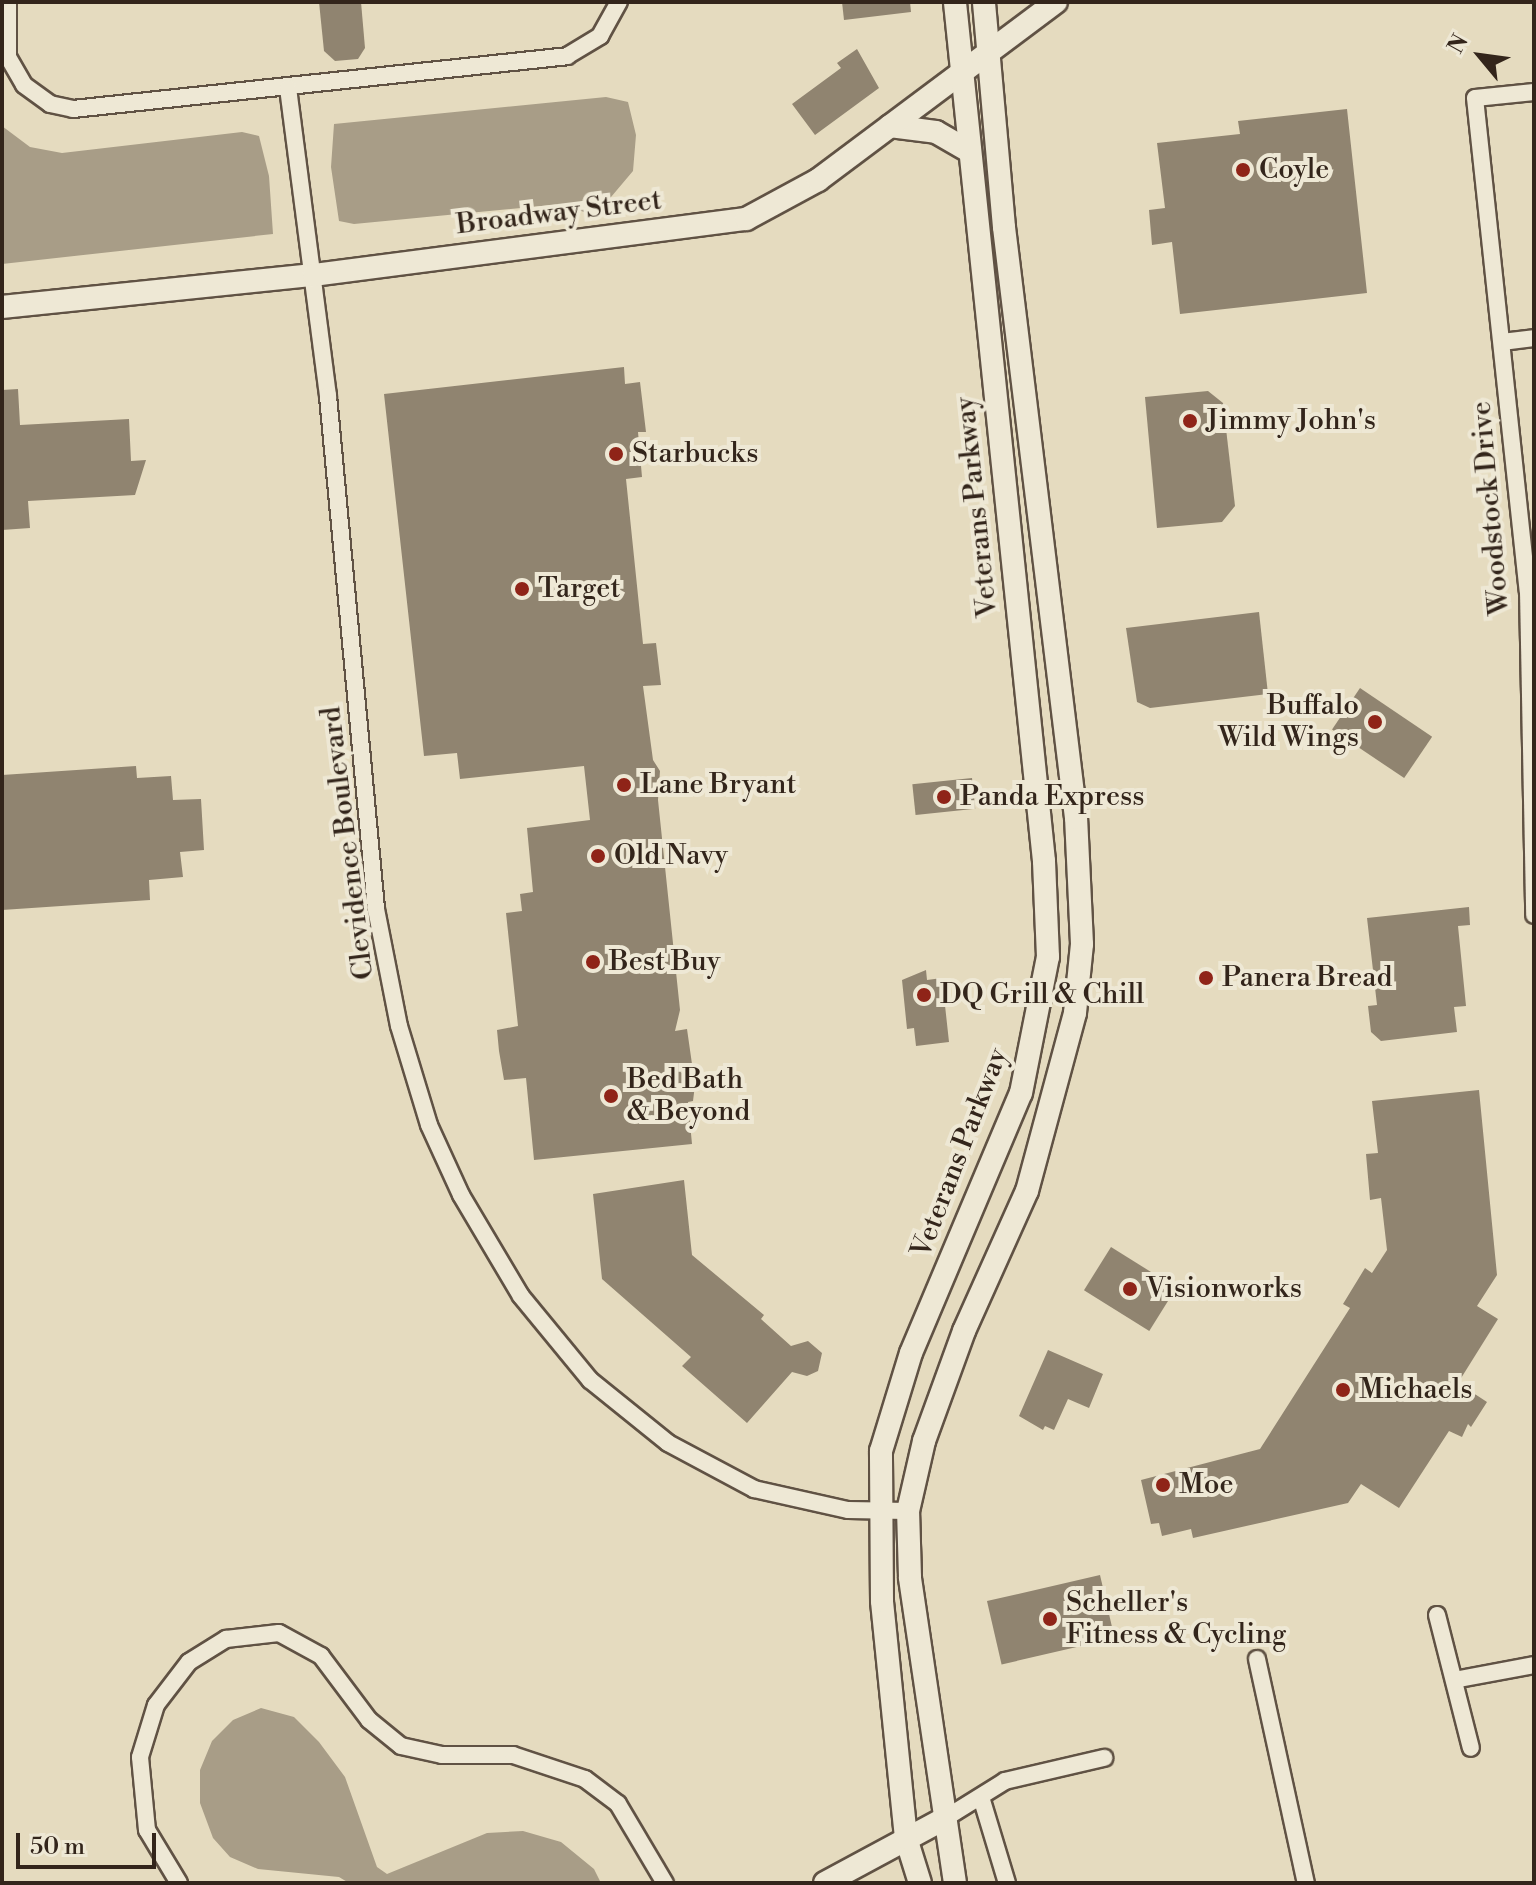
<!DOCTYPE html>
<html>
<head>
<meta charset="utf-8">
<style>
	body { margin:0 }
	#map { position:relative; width:1536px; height:1885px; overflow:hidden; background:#e5dbbf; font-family:"Libre Bodoni",serif }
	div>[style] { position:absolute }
	.water>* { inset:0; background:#a89d87 }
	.building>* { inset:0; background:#908470; transform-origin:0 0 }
	.roads { filter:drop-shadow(2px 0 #605244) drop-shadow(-2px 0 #605244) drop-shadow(0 2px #605244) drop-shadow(0 -2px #605244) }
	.street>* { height:16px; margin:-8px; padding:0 8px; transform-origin:8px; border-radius:8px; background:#eee8d5 }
	.secondary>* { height:22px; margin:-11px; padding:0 11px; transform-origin:11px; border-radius:11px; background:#eee8d5 }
	.dots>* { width:22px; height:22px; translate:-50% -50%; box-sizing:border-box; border:4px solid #eee8d5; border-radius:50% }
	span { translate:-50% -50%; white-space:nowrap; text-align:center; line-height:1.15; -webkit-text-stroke:8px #eee8d5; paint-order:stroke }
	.poi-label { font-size:28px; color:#33251b }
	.left { translate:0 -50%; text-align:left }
	.right { translate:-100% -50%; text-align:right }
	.street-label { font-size:28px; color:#33251b }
	.frame { position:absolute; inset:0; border:4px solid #33251b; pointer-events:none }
	.north { position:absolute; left:1440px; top:16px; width:80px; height:80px; -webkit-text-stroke:6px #eee8d5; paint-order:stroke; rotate:299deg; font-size:22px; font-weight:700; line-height:32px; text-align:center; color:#33251b }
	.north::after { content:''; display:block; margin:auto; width:28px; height:36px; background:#33251b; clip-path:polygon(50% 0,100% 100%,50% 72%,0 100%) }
	.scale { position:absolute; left:16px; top:1833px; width:140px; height:36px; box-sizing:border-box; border:4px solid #33251b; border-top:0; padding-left:10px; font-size:24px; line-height:28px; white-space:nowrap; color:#33251b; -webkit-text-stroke:6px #eee8d5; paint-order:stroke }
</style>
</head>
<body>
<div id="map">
	<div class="water">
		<i style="clip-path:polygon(606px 97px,628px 102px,636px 135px,633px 171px,595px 216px,562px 204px,354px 224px,339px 221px,331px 167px,334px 124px)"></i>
		<i style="clip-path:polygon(2px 126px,30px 147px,62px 153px,242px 132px,259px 136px,269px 176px,273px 234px,2px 264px)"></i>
		<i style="clip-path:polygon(261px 1708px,294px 1717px,319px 1742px,345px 1777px,377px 1867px,387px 1874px,487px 1833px,523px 1831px,561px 1842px,594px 1869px,601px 1883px,349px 1883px,339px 1877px,258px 1869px,230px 1857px,213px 1838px,200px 1803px,200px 1770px,212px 1741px,233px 1720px)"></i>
	</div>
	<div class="building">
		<i style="clip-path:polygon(319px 2px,361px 2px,365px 48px,358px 59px,335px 61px,324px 51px)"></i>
		<i style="clip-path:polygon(842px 2px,910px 2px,911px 12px,844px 20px)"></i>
		<i style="clip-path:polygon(857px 49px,879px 88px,815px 135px,792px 104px,841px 68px,837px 63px)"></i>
		<i style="clip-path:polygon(1347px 109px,1367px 293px,1180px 314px,1172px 242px,1152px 245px,1149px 210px,1165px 208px,1157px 143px,1240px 134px,1238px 121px)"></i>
		<i style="clip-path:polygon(624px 367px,625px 384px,640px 382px,646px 432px,638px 432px,642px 477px,626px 479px,643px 644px,656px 643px,661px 685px,643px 686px,653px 760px,660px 771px,658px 800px,680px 1010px,675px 1031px,687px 1029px,695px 1085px,693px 1101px,688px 1102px,692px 1144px,534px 1160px,526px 1078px,504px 1080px,499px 1051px,497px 1030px,518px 1026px,506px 913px,522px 911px,520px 894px,533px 892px,527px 828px,590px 820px,584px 766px,460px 779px,457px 753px,424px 756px,384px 394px)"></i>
		<i style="clip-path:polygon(18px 389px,20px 425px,129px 419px,131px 461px,146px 460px,135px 495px,28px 501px,30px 528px,2px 530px,2px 390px)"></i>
		<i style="clip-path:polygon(1208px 391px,1223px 403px,1235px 506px,1222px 522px,1157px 528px,1145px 397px)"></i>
		<i style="clip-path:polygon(1259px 612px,1268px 694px,1150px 708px,1137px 702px,1126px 628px)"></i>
		<i style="left:1360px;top:688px;width:87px;height:50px;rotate:34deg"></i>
		<i style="clip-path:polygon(136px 766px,137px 778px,171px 776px,173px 800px,201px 799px,204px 850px,180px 852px,183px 877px,149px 880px,150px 900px,2px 910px,2px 775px)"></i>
		<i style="left:972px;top:778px;width:31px;height:60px;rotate:84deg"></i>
		<i style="clip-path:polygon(1469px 907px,1470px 925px,1458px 926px,1466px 1006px,1454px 1007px,1457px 1032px,1381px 1041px,1371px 1032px,1368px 1006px,1377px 1005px,1367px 918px)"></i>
		<i style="clip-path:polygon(926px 970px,927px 980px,942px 978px,949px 1042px,916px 1046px,914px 1028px,907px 1029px,902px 980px)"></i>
		<i style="clip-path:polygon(1479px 1090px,1497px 1275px,1477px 1306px,1498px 1319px,1458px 1383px,1487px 1402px,1471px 1427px,1468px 1424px,1462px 1437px,1449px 1431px,1399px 1508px,1361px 1484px,1348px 1503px,1193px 1538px,1191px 1529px,1162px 1536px,1159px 1523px,1151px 1524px,1141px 1480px,1260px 1449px,1350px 1308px,1343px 1304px,1365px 1268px,1372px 1273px,1387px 1250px,1381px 1198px,1370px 1200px,1366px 1154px,1378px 1153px,1372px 1101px)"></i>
		<i style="clip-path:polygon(684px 1180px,692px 1255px,764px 1315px,761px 1319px,791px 1346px,808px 1341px,822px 1353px,818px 1371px,807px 1376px,792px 1372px,747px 1423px,682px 1366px,691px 1357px,602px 1279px,593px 1194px)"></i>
		<i style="left:1111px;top:1247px;width:77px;height:51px;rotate:32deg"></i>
		<i style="clip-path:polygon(1048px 1350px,1103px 1374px,1089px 1408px,1068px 1399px,1054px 1430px,1045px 1426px,1043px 1430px,1019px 1416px)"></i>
		<i style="left:1100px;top:1575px;width:65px;height:116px;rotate:77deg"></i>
	</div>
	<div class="roads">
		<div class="street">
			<i style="left:8px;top:2px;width:55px;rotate:90deg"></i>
			<i style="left:8px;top:57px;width:32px;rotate:60deg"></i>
			<i style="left:24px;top:85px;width:32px;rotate:36deg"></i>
			<i style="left:50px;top:104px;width:24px;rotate:12deg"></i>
			<i style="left:73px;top:109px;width:497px;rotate:-6.1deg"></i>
			<i style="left:567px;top:56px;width:39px;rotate:-31deg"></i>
			<i style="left:600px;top:36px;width:39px;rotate:-61deg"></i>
			<i style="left:288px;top:88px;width:311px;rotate:82.6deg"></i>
			<i style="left:328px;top:396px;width:515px;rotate:84.65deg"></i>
			<i style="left:376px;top:909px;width:119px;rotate:78.9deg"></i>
			<i style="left:399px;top:1026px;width:103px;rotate:73.1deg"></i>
			<i style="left:429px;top:1125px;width:77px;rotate:65.4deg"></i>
			<i style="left:461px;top:1195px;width:117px;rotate:59.3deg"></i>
			<i style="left:521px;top:1296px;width:109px;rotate:50.6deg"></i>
			<i style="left:590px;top:1380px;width:100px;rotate:38.9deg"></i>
			<i style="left:668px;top:1443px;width:98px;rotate:28.1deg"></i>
			<i style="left:754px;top:1489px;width:96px;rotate:12.6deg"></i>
			<i style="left:848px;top:1510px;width:60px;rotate:1deg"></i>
			<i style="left:1534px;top:92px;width:59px;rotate:174.2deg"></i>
			<i style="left:1475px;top:98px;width:496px;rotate:83.9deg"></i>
			<i style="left:1528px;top:591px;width:324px;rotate:88.9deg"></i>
			<i style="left:1502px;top:342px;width:32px;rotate:-7deg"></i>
			<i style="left:1437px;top:1615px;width:137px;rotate:75.7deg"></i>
			<i style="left:1257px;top:1659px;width:229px;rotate:77.7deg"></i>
			<i style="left:1454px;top:1680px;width:81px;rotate:-10.6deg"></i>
			<i style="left:981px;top:1797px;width:90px;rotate:73.2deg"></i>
			<i style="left:944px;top:1819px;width:72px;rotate:-31.9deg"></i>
			<i style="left:1005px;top:1781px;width:102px;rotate:-13.1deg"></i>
			<i style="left:179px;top:1883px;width:62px;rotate:-121.1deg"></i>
			<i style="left:147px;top:1830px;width:73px;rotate:-95.5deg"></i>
			<i style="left:140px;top:1757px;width:54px;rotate:-72.9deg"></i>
			<i style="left:156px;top:1705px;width:54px;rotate:-52.5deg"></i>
			<i style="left:189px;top:1662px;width:44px;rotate:-31.9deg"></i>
			<i style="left:226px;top:1639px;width:53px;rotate:-6.5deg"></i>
			<i style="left:279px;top:1633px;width:48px;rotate:28.7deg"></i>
			<i style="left:321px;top:1656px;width:80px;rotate:53.1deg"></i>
			<i style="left:369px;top:1720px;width:41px;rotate:39.1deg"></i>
			<i style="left:401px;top:1746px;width:42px;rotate:12.4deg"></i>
			<i style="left:442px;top:1755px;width:71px"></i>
			<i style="left:513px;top:1755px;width:76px;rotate:18.4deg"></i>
			<i style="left:585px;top:1779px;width:41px;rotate:37.1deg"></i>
			<i style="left:618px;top:1804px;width:92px;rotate:59.3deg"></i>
		</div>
		<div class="secondary">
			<i style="left:890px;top:126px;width:46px;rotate:7.4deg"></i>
			<i style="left:936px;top:132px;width:36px;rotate:30deg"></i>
			<i style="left:2px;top:307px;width:314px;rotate:-5.9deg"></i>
			<i style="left:314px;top:275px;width:436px;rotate:-7.4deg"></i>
			<i style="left:746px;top:219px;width:82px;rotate:-28.4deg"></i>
			<i style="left:818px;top:180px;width:297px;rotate:-36.8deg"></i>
			<i style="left:825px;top:1883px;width:135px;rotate:-28.3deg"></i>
			<i style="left:920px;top:1883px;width:47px;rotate:-107.3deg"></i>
			<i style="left:906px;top:1838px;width:238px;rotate:-95.8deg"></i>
			<i style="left:882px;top:1601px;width:150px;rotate:-90.4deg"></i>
			<i style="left:881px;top:1451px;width:102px;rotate:-73deg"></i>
			<i style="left:911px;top:1353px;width:282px;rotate:-67.1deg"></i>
			<i style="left:1021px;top:1093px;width:139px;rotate:-78.8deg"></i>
			<i style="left:1048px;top:957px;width:96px;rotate:-92.4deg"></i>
			<i style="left:1044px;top:861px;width:864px;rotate:-95.92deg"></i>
			<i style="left:955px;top:1883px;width:309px;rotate:-98.4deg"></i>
			<i style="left:910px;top:1577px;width:66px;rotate:-91.7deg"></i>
			<i style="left:908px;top:1511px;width:72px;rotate:-77.1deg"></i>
			<i style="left:924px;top:1441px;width:117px;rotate:-70deg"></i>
			<i style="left:964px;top:1331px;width:154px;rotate:-65.8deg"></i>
			<i style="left:1027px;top:1191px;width:184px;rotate:-74.9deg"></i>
			<i style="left:1075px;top:1013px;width:69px;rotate:-84.2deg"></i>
			<i style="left:1082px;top:944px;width:126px;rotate:-92.7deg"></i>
			<i style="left:1076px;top:818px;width:595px;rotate:-96.95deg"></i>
			<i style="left:1004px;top:227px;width:226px;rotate:-95.1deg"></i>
		</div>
	</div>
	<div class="dots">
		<i style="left:1243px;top:170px;background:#8f2418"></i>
		<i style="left:1190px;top:421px;background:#8f2418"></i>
		<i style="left:616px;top:454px;background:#8f2418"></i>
		<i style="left:522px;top:589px;background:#8f2418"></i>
		<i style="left:1375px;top:722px;background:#8f2418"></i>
		<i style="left:624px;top:785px;background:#8f2418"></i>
		<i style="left:944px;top:797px;background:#8f2418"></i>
		<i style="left:598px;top:856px;background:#8f2418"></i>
		<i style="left:593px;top:962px;background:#8f2418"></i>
		<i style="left:1206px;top:978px;background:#8f2418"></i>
		<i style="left:924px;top:995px;background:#8f2418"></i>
		<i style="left:611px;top:1096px;background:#8f2418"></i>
		<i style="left:1130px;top:1289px;background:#8f2418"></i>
		<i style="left:1343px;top:1390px;background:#8f2418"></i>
		<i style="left:1163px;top:1485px;background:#8f2418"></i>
		<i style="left:1050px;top:1619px;background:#8f2418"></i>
	</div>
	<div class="poi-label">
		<span class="left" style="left:1259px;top:170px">Coyle</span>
		<span class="left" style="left:1206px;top:421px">Jimmy John's</span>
		<span class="left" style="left:632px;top:454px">Starbucks</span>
		<span class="left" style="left:538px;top:589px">Target</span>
		<span class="right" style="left:1359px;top:722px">Buffalo<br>Wild Wings</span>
		<span class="left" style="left:640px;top:785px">Lane Bryant</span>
		<span class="left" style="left:960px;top:797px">Panda Express</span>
		<span class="left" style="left:614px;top:856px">Old Navy</span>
		<span class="left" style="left:609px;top:962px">Best Buy</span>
		<span class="left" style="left:1222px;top:978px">Panera Bread</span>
		<span class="left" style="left:940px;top:995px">DQ Grill &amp; Chill</span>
		<span class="left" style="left:627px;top:1096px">Bed Bath<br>&amp; Beyond</span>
		<span class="left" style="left:1146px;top:1289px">Visionworks</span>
		<span class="left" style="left:1359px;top:1390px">Michaels</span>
		<span class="left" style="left:1179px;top:1485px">Moe</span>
		<span class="left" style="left:1066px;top:1619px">Scheller's<br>Fitness &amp; Cycling</span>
	</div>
	<div class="street-label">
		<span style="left:559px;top:213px;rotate:-7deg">Broadway Street</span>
		<span style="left:977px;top:507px;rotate:-96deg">Veterans Parkway</span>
		<span style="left:1491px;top:508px;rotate:-95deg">Woodstock Drive</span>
		<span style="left:348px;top:843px;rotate:-97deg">Clevidence Boulevard</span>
		<span style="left:960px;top:1153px;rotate:-69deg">Veterans Parkway</span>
	</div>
	<div class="frame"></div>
	<div class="north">N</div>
	<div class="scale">50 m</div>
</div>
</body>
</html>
